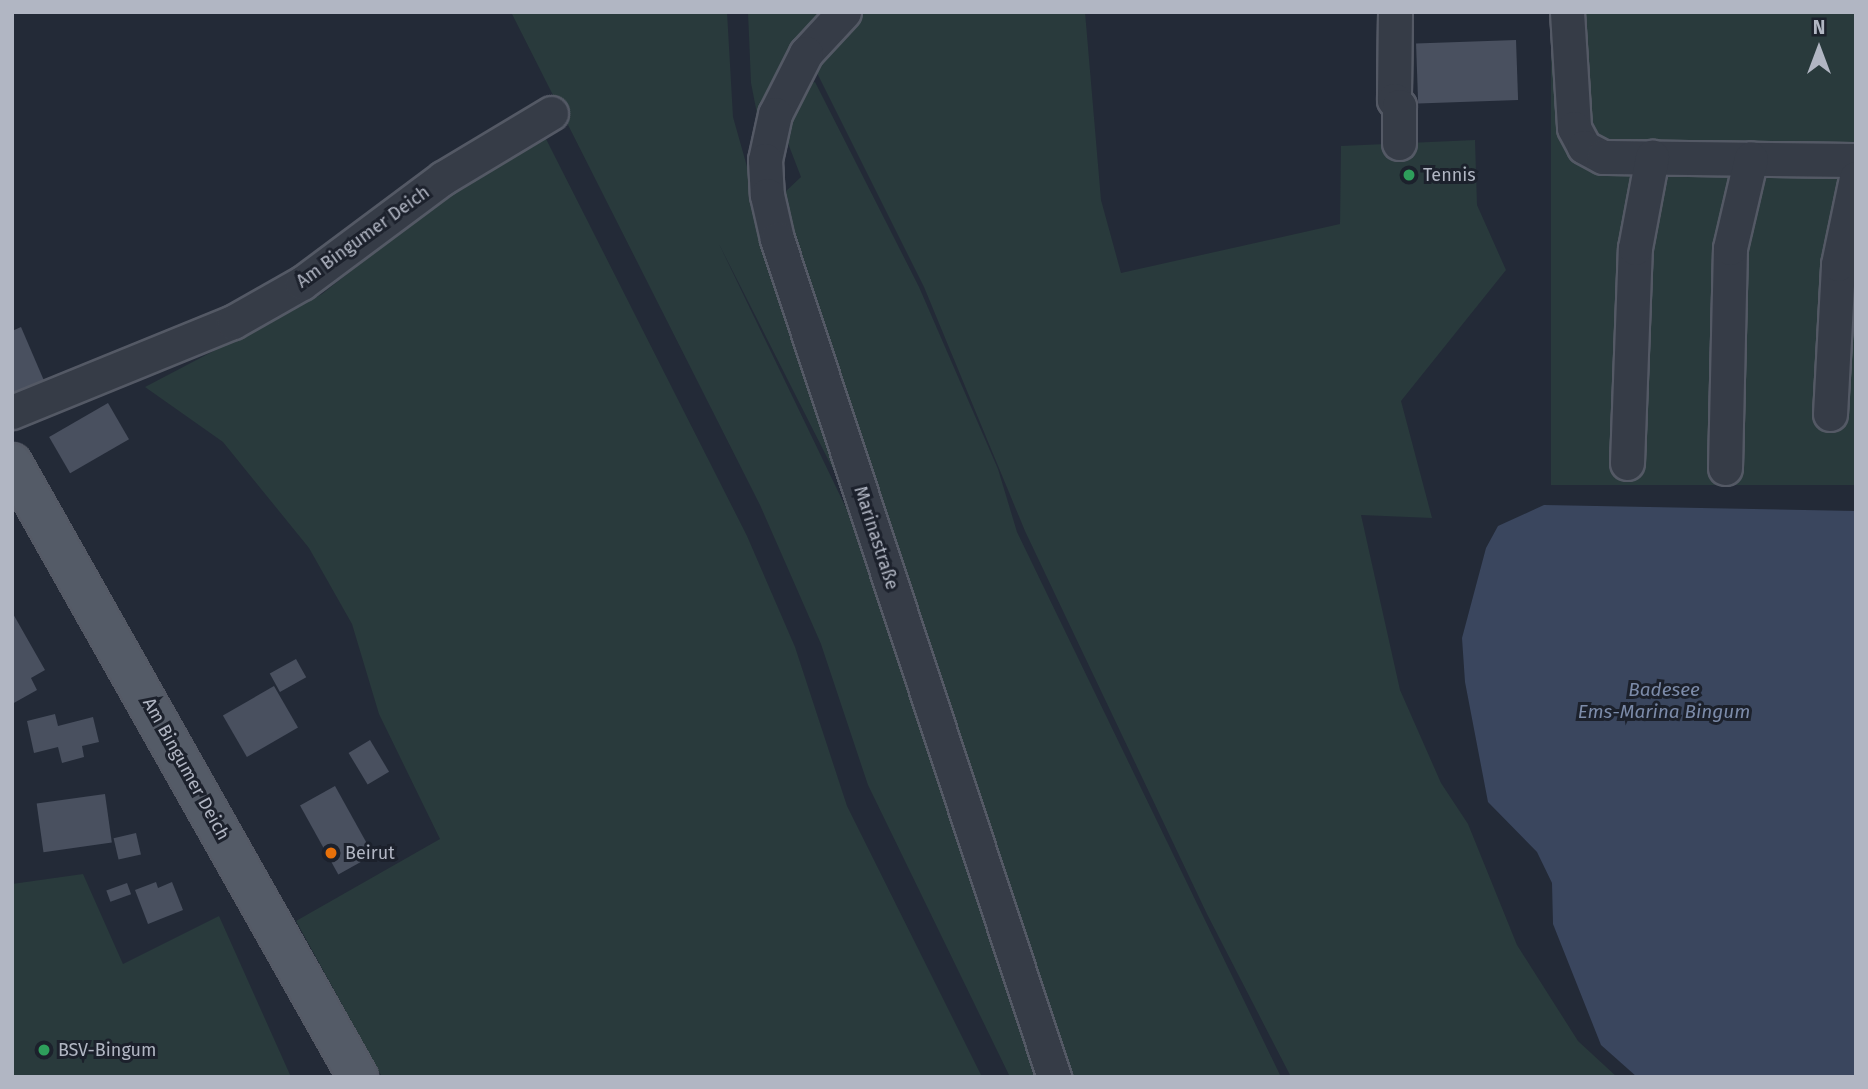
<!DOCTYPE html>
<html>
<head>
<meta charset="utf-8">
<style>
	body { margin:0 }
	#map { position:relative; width:1868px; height:1089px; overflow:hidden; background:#232a37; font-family:"Fira Sans",sans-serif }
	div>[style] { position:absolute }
	.green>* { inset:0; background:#293a3c; transform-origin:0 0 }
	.water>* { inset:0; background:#3a465e }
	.building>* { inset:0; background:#49505f; transform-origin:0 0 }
	.roads { filter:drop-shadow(2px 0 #545965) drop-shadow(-2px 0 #545965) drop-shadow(0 2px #545965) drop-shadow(0 -2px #545965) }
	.minor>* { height:33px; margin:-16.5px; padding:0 16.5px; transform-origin:16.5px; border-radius:16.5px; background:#363c47 }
	.major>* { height:38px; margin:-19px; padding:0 19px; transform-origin:19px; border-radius:19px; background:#545b67 }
	.dots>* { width:19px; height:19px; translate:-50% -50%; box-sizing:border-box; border:4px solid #1c212c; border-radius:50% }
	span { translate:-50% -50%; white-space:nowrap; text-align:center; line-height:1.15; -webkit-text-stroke:6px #1c212c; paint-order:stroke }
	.poi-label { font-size:18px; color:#b1b6c3 }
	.left { translate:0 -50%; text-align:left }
	.street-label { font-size:18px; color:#b1b6c3 }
	.water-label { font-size:19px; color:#7c8ba9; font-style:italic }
	.frame { position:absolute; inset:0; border:14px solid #b1b6c3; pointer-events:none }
	.north { position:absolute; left:1784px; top:14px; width:70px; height:70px; -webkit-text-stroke:5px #1c212c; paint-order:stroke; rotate:0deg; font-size:19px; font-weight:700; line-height:28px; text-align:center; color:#b1b6c3 }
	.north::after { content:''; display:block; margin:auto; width:24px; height:32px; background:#b1b6c3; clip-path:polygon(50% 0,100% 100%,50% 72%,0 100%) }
</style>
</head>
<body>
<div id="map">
	<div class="green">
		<i style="clip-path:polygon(511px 12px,727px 12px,733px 117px,770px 248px,877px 556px,719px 244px,875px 568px,1042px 1077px,1010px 1077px,868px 785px,821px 644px,760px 505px)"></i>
		<i style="clip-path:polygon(748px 12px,825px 12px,760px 129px,751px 83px)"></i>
		<i style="clip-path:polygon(859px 12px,1085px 12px,1101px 200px,1121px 273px,1340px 224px,1341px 146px,1475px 140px,1477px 205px,1506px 270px,1401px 401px,1432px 518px,1361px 515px,1400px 690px,1441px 783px,1468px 824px,1517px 945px,1578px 1041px,1617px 1077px,1291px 1077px,1207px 914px,1025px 531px,924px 287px,814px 67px)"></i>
		<i style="left:1551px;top:12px;width:305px;height:473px"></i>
		<i style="clip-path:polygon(815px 82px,919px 287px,998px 469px,1017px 532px,1281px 1077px,1068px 1077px,786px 219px,785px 192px,801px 177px,786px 138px,803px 86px)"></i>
		<i style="clip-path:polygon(544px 135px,747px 536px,795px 647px,847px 806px,982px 1077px,382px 1077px,296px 921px,440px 839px,379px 714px,352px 624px,309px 548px,223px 442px,145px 387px,322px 294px,454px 189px)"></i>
		<i style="clip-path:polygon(83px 874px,123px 964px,219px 916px,291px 1077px,12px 1077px,12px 884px)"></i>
	</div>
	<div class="water">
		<i style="clip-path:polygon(1544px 505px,1856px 511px,1856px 1077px,1637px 1077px,1601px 1045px,1553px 924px,1552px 883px,1537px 852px,1488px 802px,1465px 682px,1462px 638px,1486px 548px,1498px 526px)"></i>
	</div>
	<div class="building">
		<i style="left:1516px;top:40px;width:60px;height:100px;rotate:88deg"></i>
		<i style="clip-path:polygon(21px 327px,45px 383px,12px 397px,12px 331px)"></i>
		<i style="left:108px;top:403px;width:42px;height:68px;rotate:60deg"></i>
		<i style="clip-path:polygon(12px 612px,45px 670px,31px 678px,37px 690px,12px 704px)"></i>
		<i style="left:296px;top:659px;width:21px;height:30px;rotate:61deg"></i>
		<i style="left:274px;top:686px;width:48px;height:59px;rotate:60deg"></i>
		<i style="clip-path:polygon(55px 714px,58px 726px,93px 717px,99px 742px,82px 746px,84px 757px,62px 763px,58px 747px,34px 753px,27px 721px)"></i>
		<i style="left:370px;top:740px;width:37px;height:25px;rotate:59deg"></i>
		<i style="left:335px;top:786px;width:79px;height:40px;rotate:61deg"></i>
		<i style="left:105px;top:794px;width:49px;height:69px;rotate:82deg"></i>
		<i style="left:136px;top:833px;width:22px;height:23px;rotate:77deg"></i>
		<i style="clip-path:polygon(156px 882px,158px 888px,172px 882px,183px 910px,148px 924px,135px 890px)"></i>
		<i style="left:127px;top:883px;width:12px;height:22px;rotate:70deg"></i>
	</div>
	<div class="roads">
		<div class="minor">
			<i style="left:844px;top:12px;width:56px;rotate:132.8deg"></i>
			<i style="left:806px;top:53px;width:68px;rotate:116.9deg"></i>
			<i style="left:775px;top:114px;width:47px;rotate:102.3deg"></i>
			<i style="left:765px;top:160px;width:35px;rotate:87deg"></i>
			<i style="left:767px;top:195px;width:45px;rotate:77.2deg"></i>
			<i style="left:777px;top:239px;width:883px;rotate:71.71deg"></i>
			<i style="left:1395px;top:12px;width:88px;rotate:90.7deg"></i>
			<i style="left:1394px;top:100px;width:8px;rotate:50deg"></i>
			<i style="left:1399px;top:106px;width:37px;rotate:90deg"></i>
			<i style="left:1567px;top:12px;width:116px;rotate:86.5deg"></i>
			<i style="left:1574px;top:128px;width:21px;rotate:62deg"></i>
			<i style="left:1584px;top:147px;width:21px;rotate:28deg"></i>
			<i style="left:1603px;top:157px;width:253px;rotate:0.7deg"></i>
			<i style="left:12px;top:412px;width:239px;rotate:-22.2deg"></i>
			<i style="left:233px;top:322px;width:79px;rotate:-29.5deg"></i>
			<i style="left:302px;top:283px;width:176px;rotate:-36.7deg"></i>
			<i style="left:443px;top:178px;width:126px;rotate:-31deg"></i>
			<i style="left:1830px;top:414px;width:150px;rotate:-86.9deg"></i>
			<i style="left:1838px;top:264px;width:88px;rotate:-78.2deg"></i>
			<i style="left:1627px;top:463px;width:215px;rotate:-87.9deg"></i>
			<i style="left:1635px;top:248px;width:93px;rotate:-79.4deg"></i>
			<i style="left:1725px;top:468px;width:220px;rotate:-88.7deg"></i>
			<i style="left:1730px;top:248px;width:92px;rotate:-76.9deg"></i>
		</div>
		<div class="major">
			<i style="left:12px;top:463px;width:705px;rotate:60.6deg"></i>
		</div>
	</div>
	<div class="dots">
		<i style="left:1409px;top:175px;background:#2e9e5b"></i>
		<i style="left:331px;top:853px;background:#e8710a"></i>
		<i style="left:44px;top:1050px;background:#2e9e5b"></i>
	</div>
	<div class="poi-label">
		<span class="left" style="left:1423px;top:175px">Tennis</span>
		<span class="left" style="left:345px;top:853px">Beirut</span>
		<span class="left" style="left:58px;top:1050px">BSV-Bingum</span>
	</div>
	<div class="street-label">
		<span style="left:363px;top:237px;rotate:-36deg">Am Bingumer Deich</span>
		<span style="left:876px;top:538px;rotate:72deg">Marinastraße</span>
		<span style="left:186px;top:769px;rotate:61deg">Am Bingumer Deich</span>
	</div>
	<div class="water-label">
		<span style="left:1664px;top:701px">Badesee<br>Ems-Marina Bingum</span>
	</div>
	<div class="frame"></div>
	<div class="north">N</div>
</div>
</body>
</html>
